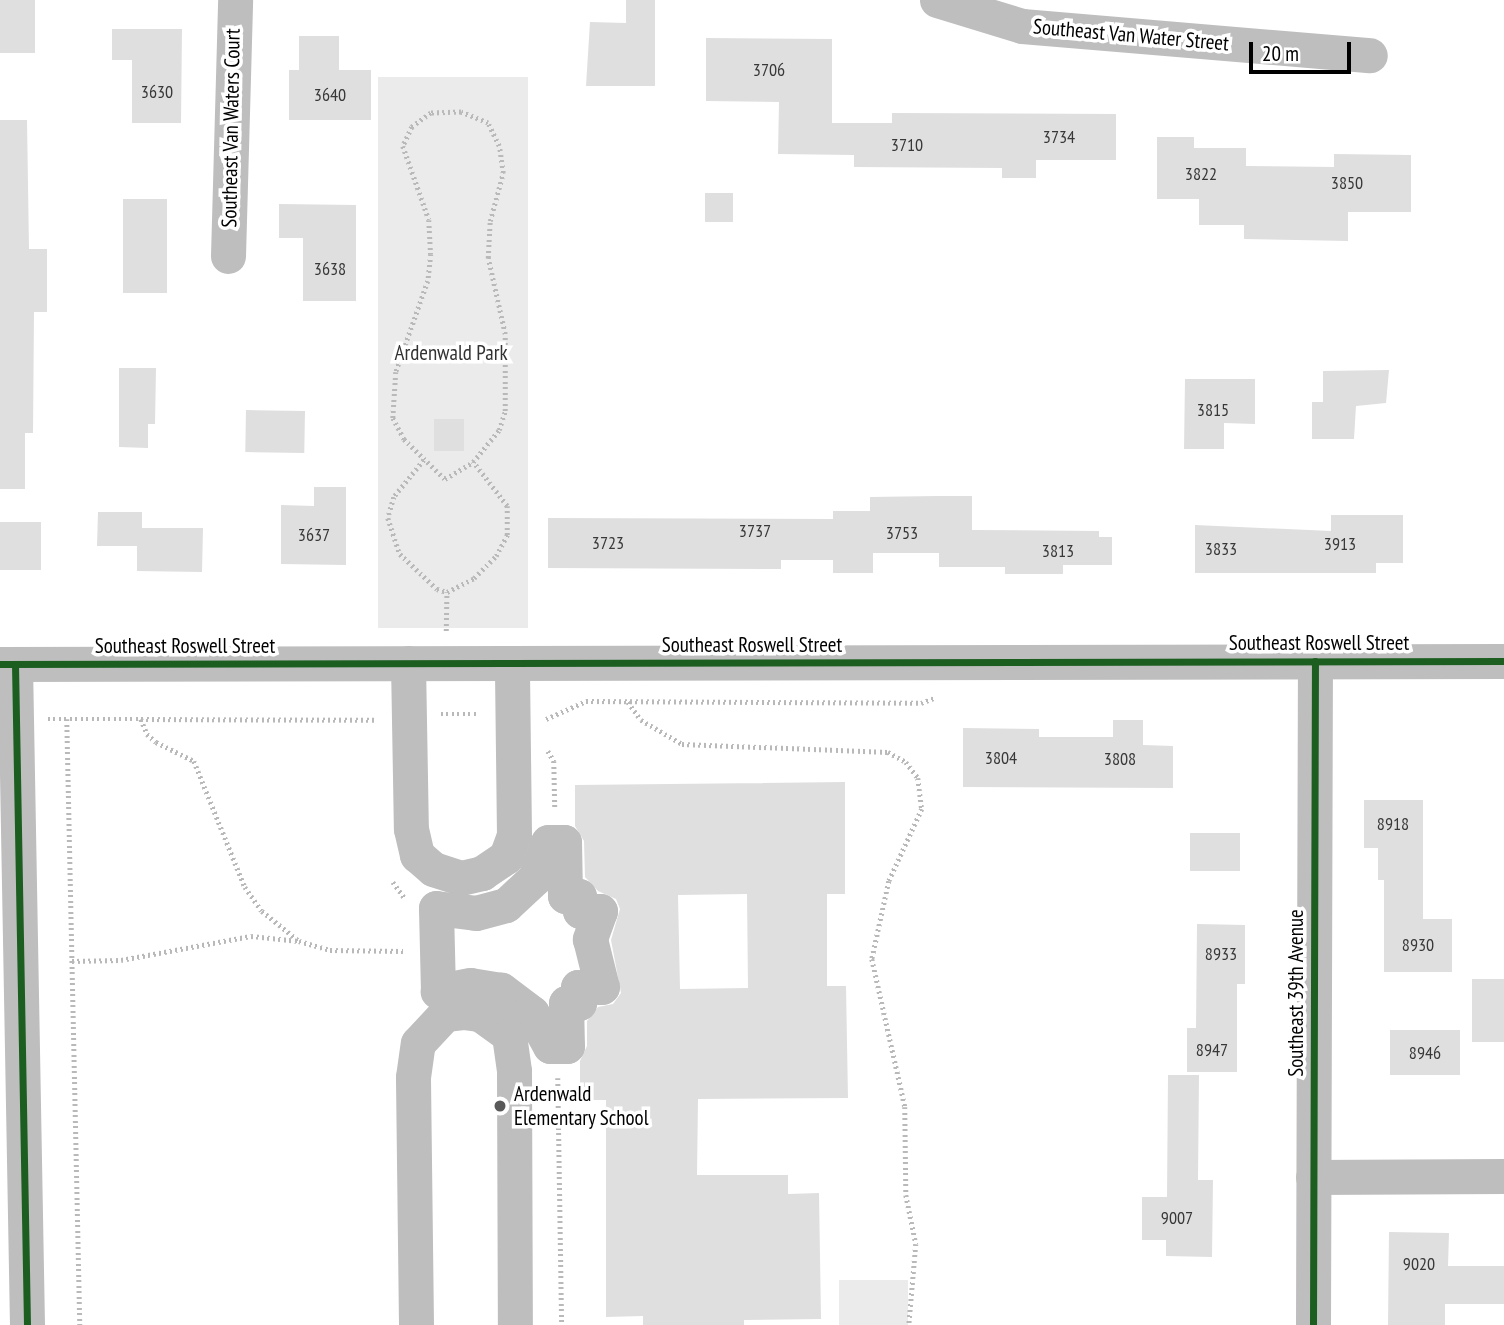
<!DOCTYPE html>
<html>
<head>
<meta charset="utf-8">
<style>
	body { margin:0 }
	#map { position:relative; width:1504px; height:1325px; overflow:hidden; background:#fff; font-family:"PT Sans Narrow",sans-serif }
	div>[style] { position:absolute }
	.green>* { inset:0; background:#ebebeb; transform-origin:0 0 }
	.building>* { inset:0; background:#dfdfdf; transform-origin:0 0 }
	.path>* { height:4.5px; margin-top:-2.25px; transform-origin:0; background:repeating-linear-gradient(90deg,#b9b9b9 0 2px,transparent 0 5.5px) }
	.minor>* { height:35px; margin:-17.5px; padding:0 17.5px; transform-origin:17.5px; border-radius:17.5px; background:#bebebe }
	.cycleway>* { height:7px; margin:-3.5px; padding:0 3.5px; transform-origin:3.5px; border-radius:3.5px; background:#1b5e20 }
	.dots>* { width:19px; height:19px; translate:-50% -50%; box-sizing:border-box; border:4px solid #fff; border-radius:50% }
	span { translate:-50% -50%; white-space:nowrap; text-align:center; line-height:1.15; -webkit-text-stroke:7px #fff; paint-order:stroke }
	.number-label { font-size:18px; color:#383838 }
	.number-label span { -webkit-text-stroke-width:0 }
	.street-label { font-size:21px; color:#000 }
	.park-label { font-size:21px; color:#323232 }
	.poi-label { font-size:21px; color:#000 }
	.left { translate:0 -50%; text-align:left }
	.scale { position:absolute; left:1249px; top:42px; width:102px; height:32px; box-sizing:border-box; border:4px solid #000; border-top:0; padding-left:9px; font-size:21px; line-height:24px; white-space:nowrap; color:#000; -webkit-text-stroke:5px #fff; paint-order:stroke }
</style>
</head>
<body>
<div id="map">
	<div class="green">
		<i style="left:378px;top:77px;width:150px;height:551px"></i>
		<i style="left:839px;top:1280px;width:69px;height:45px"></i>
	</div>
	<div class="building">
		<i style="left:0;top:0;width:35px;height:53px"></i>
		<i style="clip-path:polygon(626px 0,655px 0,655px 86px,586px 86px,590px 22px,626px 23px)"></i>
		<i style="clip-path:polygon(112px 29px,182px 29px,181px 123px,132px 123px,132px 60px,112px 60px)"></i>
		<i style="clip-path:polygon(299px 36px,339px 36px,339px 70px,371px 70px,371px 120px,289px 120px,289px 70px,299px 70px)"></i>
		<i style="clip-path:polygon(706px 38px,832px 39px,832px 123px,892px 123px,892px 113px,1116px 114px,1116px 160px,1036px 160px,1036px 178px,1002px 178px,1002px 168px,854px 167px,854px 155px,778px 154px,779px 102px,706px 101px)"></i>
		<i style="clip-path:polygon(0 120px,27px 120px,29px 249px,47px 249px,47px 312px,34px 312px,33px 433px,25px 433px,25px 489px,0 489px)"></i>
		<i style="clip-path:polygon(1157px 137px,1194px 137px,1194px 148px,1246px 148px,1246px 166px,1334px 167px,1334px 154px,1411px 155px,1411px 212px,1348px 212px,1348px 241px,1244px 239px,1244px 225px,1199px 225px,1199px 199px,1157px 199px)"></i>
		<i style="left:705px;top:193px;width:28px;height:29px"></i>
		<i style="left:123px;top:199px;width:44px;height:94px"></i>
		<i style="clip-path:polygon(279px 204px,356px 205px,356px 301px,303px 301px,303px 238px,279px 238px)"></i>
		<i style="clip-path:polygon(119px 368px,156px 368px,155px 424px,148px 424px,148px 448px,119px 447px)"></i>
		<i style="clip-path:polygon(1389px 370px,1386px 403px,1356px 406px,1354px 439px,1312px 439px,1312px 402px,1323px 402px,1323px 371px)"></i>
		<i style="clip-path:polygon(1185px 379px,1255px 379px,1255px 424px,1224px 423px,1224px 449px,1184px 449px)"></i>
		<i style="left:246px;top:410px;width:59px;height:42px;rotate:1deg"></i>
		<i style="left:434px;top:419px;width:30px;height:32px"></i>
		<i style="clip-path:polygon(314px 487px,346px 487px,346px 565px,281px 564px,281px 505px,314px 506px)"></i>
		<i style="clip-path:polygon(937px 496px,972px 496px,972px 530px,1099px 531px,1099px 537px,1112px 537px,1112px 565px,1063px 565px,1063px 574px,1005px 574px,1005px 567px,939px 567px,939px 553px,873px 553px,873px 573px,833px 573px,833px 560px,781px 560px,781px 569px,548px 568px,548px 518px,833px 519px,833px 511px,870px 511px,870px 497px)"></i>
		<i style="clip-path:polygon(98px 512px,142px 512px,142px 528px,203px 528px,202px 572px,137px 571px,137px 546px,97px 546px)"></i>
		<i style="clip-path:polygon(1331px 515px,1403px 515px,1403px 563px,1376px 563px,1376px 573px,1195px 573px,1195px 525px,1331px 531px)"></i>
		<i style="left:0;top:522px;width:41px;height:48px"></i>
		<i style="clip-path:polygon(1113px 720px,1143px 720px,1143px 745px,1173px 746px,1173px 788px,963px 787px,963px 728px,1039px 729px,1039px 737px,1113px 737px)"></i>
		<i style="clip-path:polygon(evenodd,845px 782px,845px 894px,827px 894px,827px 986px,846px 986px,848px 1098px,698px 1099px,697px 1175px,788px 1175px,788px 1194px,819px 1193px,821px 1319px,744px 1320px,744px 1325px,643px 1325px,643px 1316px,606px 1317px,606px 1100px,580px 1100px,580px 1061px,587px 1046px,587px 1021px,598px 1007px,613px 1004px,621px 993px,611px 940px,620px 909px,616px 899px,598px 891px,585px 877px,584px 841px,575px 826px,575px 785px,845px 782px,747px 894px,748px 988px,680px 989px,678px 895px,747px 894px)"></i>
		<i style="clip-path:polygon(1364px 800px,1423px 800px,1423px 919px,1452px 919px,1452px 972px,1384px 972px,1384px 880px,1378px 880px,1378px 848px,1364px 848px)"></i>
		<i style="left:1190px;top:833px;width:50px;height:38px"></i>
		<i style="clip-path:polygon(1197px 924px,1245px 925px,1245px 984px,1237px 984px,1237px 1072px,1187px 1072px,1187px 1028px,1196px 1028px)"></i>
		<i style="left:1472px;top:979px;width:32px;height:63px"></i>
		<i style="left:1390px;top:1030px;width:70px;height:45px"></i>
		<i style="clip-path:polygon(1168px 1075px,1199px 1075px,1198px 1180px,1213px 1180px,1212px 1257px,1166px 1256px,1166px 1240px,1142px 1240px,1142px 1197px,1167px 1197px)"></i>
		<i style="clip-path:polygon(1389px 1232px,1449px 1233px,1448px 1266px,1504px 1266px,1504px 1304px,1445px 1304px,1445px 1325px,1388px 1325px)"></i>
	</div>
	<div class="path">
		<i style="left:424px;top:460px;width:48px;rotate:129deg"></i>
		<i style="left:394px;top:497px;width:22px;rotate:106deg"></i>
		<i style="left:388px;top:518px;width:38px;rotate:72deg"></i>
		<i style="left:400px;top:554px;width:51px;rotate:43.4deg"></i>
		<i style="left:437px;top:589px;width:10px;rotate:17deg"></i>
		<i style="left:446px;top:631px;width:39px;rotate:-89deg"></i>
		<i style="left:447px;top:592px;width:30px;rotate:-27deg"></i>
		<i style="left:474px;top:578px;width:31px;rotate:-45deg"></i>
		<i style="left:496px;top:556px;width:24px;rotate:-62deg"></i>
		<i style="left:507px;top:535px;width:29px;rotate:-90deg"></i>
		<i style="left:507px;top:506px;width:56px;rotate:-127.7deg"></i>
		<i style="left:473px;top:462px;width:41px;rotate:-50.9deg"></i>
		<i style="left:499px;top:430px;width:20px;rotate:-72deg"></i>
		<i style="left:505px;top:411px;width:77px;rotate:-90deg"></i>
		<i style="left:505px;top:334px;width:78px;rotate:-102.6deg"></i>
		<i style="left:488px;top:258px;width:37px;rotate:-87deg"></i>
		<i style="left:490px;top:221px;width:50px;rotate:-74.8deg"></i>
		<i style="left:503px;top:173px;width:27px;rotate:-98deg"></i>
		<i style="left:499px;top:146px;width:25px;rotate:-116deg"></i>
		<i style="left:488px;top:123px;width:29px;rotate:-158deg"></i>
		<i style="left:461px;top:112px;width:30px;rotate:178deg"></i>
		<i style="left:431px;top:113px;width:24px;rotate:144deg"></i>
		<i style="left:412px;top:127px;width:21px;rotate:115deg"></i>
		<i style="left:403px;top:146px;width:78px;rotate:70.6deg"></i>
		<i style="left:429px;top:220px;width:34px;rotate:87deg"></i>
		<i style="left:431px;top:254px;width:27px;rotate:96deg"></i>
		<i style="left:428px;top:281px;width:96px;rotate:109.4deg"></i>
		<i style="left:396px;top:372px;width:46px;rotate:93.7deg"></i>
		<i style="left:393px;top:418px;width:24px;rotate:62deg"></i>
		<i style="left:404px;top:439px;width:57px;rotate:44.3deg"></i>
		<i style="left:445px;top:479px;width:33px;rotate:-31deg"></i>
		<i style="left:628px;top:702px;width:22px;rotate:54deg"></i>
		<i style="left:641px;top:720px;width:48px;rotate:30.3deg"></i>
		<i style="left:682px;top:744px;width:206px;rotate:2.2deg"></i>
		<i style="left:888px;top:752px;width:21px;rotate:29deg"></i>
		<i style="left:906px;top:762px;width:20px;rotate:53deg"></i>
		<i style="left:918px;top:778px;width:31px;rotate:83deg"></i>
		<i style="left:922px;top:809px;width:79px;rotate:114.6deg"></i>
		<i style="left:889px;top:881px;width:80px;rotate:102.3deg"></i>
		<i style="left:872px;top:959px;width:152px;rotate:77.4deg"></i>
		<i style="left:905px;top:1107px;width:88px;rotate:89.3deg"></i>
		<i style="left:906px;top:1195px;width:50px;rotate:78.5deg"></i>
		<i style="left:916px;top:1244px;width:81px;rotate:94.9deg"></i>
		<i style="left:441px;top:714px;width:37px"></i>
		<i style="left:48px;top:719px;width:93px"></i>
		<i style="left:141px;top:719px;width:16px;rotate:68deg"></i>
		<i style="left:147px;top:734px;width:12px;rotate:42deg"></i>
		<i style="left:156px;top:742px;width:42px;rotate:26.6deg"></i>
		<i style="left:194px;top:761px;width:136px;rotate:68deg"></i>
		<i style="left:245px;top:887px;width:29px;rotate:55deg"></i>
		<i style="left:262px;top:911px;width:48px;rotate:39deg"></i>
		<i style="left:67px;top:719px;width:606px;rotate:88.77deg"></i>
		<i style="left:141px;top:719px;width:234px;rotate:0.2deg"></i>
		<i style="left:546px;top:719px;width:44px;rotate:-24.2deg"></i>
		<i style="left:586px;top:701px;width:335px;rotate:0.3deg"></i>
		<i style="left:921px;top:703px;width:14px;rotate:-21deg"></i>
		<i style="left:548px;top:751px;width:12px;rotate:59deg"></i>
		<i style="left:554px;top:761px;width:49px;rotate:88.8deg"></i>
		<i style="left:393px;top:882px;width:19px;rotate:54deg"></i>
		<i style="left:72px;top:961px;width:49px;rotate:-1.2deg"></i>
		<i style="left:121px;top:960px;width:132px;rotate:-10.5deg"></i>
		<i style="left:251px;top:936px;width:48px;rotate:5.9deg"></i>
		<i style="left:299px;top:941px;width:32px;rotate:16deg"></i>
		<i style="left:330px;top:950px;width:73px;rotate:0.8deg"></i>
		<i style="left:558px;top:1078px;width:247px;rotate:89.1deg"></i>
	</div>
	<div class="minor">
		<i style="left:937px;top:0;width:89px;rotate:17deg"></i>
		<i style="left:1022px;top:26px;width:349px;rotate:4.8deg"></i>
		<i style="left:228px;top:256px;width:256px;rotate:-88.4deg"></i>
		<i style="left:408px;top:663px;width:166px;rotate:89deg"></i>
		<i style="left:411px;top:829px;width:27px;rotate:77deg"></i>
		<i style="left:417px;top:855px;width:21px;rotate:41deg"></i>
		<i style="left:433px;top:869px;width:29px;rotate:18deg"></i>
		<i style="left:461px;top:878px;width:22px;rotate:-13deg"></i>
		<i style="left:482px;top:873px;width:29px;rotate:-34deg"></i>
		<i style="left:506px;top:857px;width:23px;rotate:-70deg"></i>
		<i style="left:514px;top:835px;width:172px;rotate:-90.7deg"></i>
		<i style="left:0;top:664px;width:1504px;rotate:-0.11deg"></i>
		<i style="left:15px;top:664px;width:661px;rotate:88.96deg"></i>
		<i style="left:548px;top:842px;width:16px"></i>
		<i style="left:564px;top:842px;width:54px;rotate:88.9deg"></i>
		<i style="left:565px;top:896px;width:14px"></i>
		<i style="left:579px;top:896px;width:15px;rotate:86deg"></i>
		<i style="left:580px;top:911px;width:20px"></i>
		<i style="left:600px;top:911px;width:30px;rotate:110deg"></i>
		<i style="left:590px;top:939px;width:49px;rotate:76deg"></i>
		<i style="left:602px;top:987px;width:24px;rotate:180deg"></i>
		<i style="left:578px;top:987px;width:16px;rotate:86deg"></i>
		<i style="left:579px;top:1003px;width:13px;rotate:180deg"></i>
		<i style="left:566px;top:1003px;width:43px;rotate:88.7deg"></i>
		<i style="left:567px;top:1046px;width:17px;rotate:180deg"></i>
		<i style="left:550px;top:1046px;width:38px;rotate:-119deg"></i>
		<i style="left:532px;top:1013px;width:39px;rotate:-143deg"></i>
		<i style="left:501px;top:990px;width:31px;rotate:-171deg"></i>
		<i style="left:470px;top:985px;width:33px;rotate:169deg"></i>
		<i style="left:438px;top:991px;width:83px;rotate:-91.4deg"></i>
		<i style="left:436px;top:908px;width:40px;rotate:7.1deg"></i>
		<i style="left:476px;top:913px;width:31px;rotate:-15deg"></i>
		<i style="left:506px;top:905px;width:40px;rotate:-43deg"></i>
		<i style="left:535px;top:878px;width:38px;rotate:-70deg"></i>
		<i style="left:1313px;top:1177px;width:191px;rotate:-0.3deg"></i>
		<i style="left:416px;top:1325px;width:248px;rotate:-90.7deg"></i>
		<i style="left:413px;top:1077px;width:34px;rotate:-82deg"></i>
		<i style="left:418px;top:1043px;width:40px;rotate:-47deg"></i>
		<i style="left:445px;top:1014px;width:18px;rotate:-6deg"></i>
		<i style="left:463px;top:1012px;width:17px;rotate:7deg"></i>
		<i style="left:480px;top:1014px;width:36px;rotate:36deg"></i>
		<i style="left:509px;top:1035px;width:36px;rotate:82deg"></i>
		<i style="left:514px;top:1071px;width:254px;rotate:89.8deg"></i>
		<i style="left:1313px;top:1325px;width:664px;rotate:-89.83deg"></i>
	</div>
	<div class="cycleway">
		<i style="left:0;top:664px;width:1504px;rotate:-0.11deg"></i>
		<i style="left:15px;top:664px;width:661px;rotate:88.96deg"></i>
		<i style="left:1313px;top:1325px;width:664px;rotate:-89.83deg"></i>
	</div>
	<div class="dots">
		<i style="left:500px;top:1106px;background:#595959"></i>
	</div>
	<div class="number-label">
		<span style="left:769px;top:70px">3706</span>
		<span style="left:157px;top:92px">3630</span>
		<span style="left:330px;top:95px">3640</span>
		<span style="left:1059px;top:137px">3734</span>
		<span style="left:907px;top:145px">3710</span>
		<span style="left:1201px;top:174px">3822</span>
		<span style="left:1347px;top:183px">3850</span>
		<span style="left:330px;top:269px">3638</span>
		<span style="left:1213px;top:410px">3815</span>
		<span style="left:755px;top:531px">3737</span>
		<span style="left:902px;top:533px">3753</span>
		<span style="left:314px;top:535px">3637</span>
		<span style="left:608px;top:543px">3723</span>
		<span style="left:1340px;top:544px">3913</span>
		<span style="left:1221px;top:549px">3833</span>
		<span style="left:1058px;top:551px">3813</span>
		<span style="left:1001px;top:758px">3804</span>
		<span style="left:1120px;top:759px">3808</span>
		<span style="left:1393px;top:824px">8918</span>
		<span style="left:1418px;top:945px">8930</span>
		<span style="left:1221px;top:954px">8933</span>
		<span style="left:1212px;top:1050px">8947</span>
		<span style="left:1425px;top:1053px">8946</span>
		<span style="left:1177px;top:1218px">9007</span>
		<span style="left:1419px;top:1264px">9020</span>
	</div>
	<div class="street-label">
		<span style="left:1131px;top:35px;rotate:5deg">Southeast Van Water Street</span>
		<span style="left:231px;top:128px;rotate:-89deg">Southeast Van Waters Court</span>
		<span style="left:1319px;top:643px">Southeast Roswell Street</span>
		<span style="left:752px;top:645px">Southeast Roswell Street</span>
		<span style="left:185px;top:646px">Southeast Roswell Street</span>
		<span style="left:1296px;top:993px;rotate:-90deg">Southeast 39th Avenue</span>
	</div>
	<div class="park-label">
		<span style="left:451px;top:353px">Ardenwald Park</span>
	</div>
	<div class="poi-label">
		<span class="left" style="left:514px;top:1106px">Ardenwald<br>Elementary School</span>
	</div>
	<div class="scale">20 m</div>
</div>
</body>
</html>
